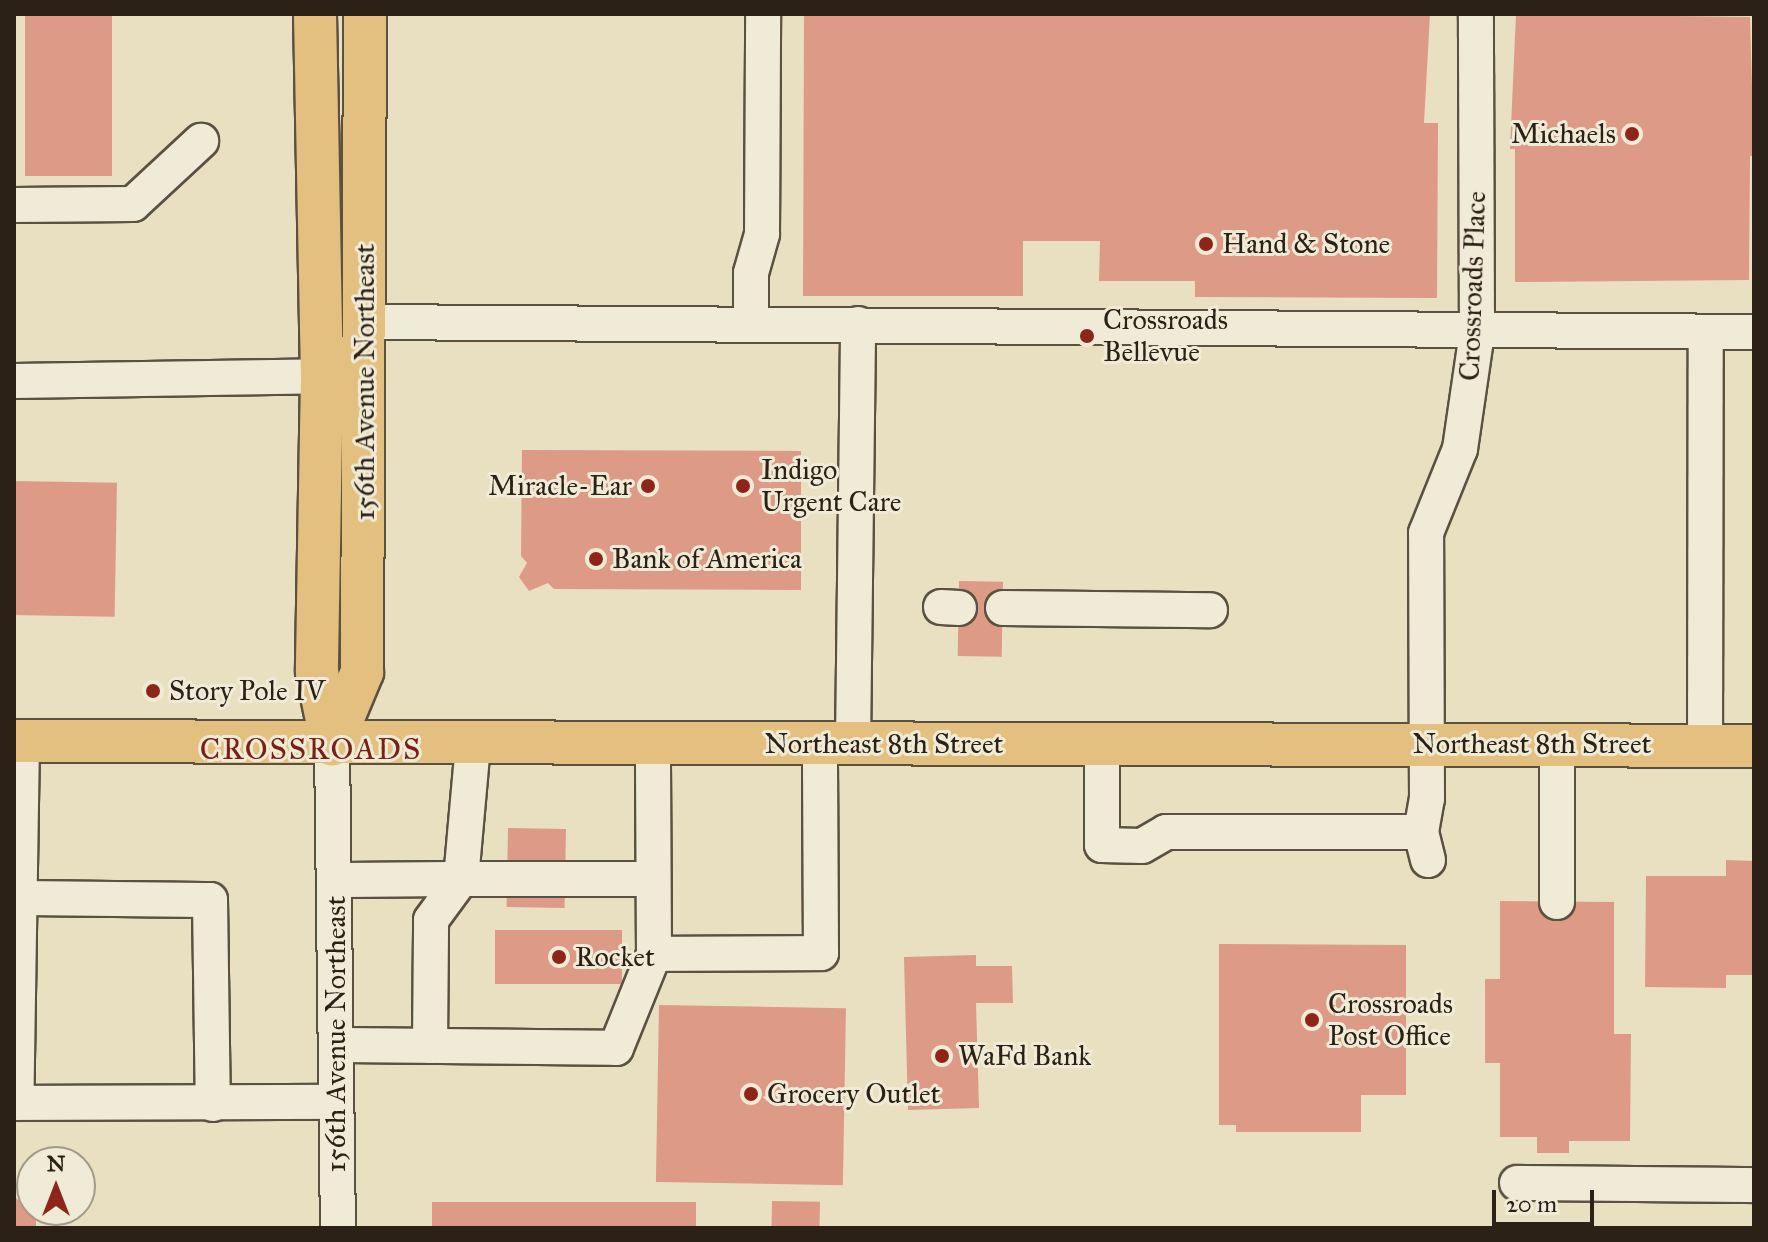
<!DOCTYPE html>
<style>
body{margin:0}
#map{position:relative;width:1768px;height:1242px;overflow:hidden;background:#e8e0c1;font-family:"IM FELL Great Primer",serif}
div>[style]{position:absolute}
.building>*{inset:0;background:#dc9a87;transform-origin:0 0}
.roads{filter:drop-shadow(2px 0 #5b5141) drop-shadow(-2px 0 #5b5141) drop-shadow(0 2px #5b5141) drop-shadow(0 -2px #5b5141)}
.minor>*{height:34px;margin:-17px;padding:0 17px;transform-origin:17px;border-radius:17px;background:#f0ebd7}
.major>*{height:42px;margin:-21px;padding:0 21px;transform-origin:21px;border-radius:21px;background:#e4c080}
.dots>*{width:22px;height:22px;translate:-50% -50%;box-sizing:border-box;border:4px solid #f0ebd7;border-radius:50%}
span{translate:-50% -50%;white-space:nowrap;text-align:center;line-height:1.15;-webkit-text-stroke:6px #f0ebd7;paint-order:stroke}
.poi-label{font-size:28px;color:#2c2116}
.right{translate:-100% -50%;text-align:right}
.left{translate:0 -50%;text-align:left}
.street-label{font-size:28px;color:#2c2116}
.neighbourhood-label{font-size:30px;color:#7a1f14;letter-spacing:2px}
.frame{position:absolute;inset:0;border:16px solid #2c2116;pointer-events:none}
.north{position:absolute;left:16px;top:1146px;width:80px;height:80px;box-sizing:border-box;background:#f0ebd7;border:2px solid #a29a8a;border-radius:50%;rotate:0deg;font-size:22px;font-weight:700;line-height:32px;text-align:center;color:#2c2116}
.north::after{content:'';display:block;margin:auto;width:28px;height:36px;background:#8f2418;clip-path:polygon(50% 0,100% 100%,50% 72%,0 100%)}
.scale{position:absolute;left:1492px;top:1190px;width:102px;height:36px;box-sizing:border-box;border:4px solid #2c2116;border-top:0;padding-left:10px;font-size:24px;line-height:28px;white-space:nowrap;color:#2c2116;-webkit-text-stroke:6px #f0ebd7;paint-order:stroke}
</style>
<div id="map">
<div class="building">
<div style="left:25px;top:14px;width:87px;height:162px"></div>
<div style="clip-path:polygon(804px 14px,1430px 14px,1424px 123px,1438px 123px,1437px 298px,1195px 297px,1195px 281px,1099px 281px,1100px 241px,1023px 241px,1023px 296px,803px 296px)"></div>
<div style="clip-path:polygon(1516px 14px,1750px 17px,1754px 156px,1750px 156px,1749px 280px,1515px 282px,1515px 149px,1510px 149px)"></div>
<div style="clip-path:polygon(522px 450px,801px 451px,801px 590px,554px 589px,548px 583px,529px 591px,519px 577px,527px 563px,521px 556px)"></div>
<div style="left:14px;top:481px;width:103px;height:134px;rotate:1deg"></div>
<div style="left:959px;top:581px;width:44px;height:75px;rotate:1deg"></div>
<div style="left:508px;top:828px;width:58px;height:79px;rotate:1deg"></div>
<div style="clip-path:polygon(1726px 860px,1754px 861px,1754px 975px,1726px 975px,1726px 988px,1645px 987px,1646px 876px,1726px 876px)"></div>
<div style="clip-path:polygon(1500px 901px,1614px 902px,1614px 1034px,1631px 1034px,1630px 1141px,1569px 1141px,1569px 1153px,1537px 1153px,1537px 1137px,1500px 1137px,1500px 1063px,1485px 1063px,1485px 979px,1500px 979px)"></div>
<div style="left:495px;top:930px;width:127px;height:54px"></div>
<div style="clip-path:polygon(1219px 944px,1406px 945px,1406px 1095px,1361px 1095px,1361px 1132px,1236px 1132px,1236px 1125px,1219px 1125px)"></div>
<div style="clip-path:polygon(976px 955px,976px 966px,1012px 966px,1013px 1003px,976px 1003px,979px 1108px,908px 1110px,904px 957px)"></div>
<div style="left:659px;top:1005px;width:187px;height:177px;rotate:1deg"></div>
<div style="clip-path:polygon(14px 1196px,36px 1217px,36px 1228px,14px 1228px)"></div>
<div style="left:772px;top:1201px;width:48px;height:27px;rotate:1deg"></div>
<div style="left:432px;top:1202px;width:264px;height:26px"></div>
</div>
<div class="roads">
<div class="minor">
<div style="left:14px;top:205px;width:119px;rotate:-0.5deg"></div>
<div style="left:133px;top:204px;width:93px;rotate:-42.8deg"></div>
<div style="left:751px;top:321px;width:48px;rotate:-90deg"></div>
<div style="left:751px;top:273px;width:41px;rotate:-74.2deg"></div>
<div style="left:762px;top:234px;width:220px;rotate:-89.7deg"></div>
<div style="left:367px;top:322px;width:1387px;rotate:0.41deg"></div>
<div style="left:14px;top:381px;width:308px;rotate:-0.9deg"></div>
<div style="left:941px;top:607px;width:18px;rotate:3deg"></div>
<div style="left:1003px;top:608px;width:207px;rotate:0.6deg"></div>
<div style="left:22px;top:741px;width:362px;rotate:90.9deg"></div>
<div style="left:16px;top:1103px;width:320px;rotate:-0.2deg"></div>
<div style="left:332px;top:744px;width:484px;rotate:89.3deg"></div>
<div style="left:853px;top:744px;width:420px;rotate:-89.3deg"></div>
<div style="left:1102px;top:744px;width:101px;rotate:90deg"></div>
<div style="left:1102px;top:845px;width:40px;rotate:1.4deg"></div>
<div style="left:1142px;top:846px;width:28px;rotate:-30deg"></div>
<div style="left:1166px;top:832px;width:255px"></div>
<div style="left:1705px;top:746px;width:414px;rotate:-89.9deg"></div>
<div style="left:1428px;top:860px;width:29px;rotate:-104deg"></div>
<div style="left:1421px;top:832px;width:34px;rotate:-80deg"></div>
<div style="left:1427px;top:799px;width:266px;rotate:-90.2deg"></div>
<div style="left:1426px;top:533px;width:91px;rotate:-68deg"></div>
<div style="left:1460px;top:449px;width:118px;rotate:-81.7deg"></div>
<div style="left:1477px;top:332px;width:318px;rotate:-90.2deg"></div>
<div style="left:335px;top:880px;width:126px;rotate:-0.5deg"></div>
<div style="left:461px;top:879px;width:136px;rotate:-84.9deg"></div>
<div style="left:19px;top:898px;width:191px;rotate:0.6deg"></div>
<div style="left:210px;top:900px;width:204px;rotate:89.2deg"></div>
<div style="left:1557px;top:902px;width:158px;rotate:-90deg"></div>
<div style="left:654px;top:954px;width:167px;rotate:-0.3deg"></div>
<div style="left:821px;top:953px;width:209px;rotate:-90.3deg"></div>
<div style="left:337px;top:1045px;width:279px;rotate:0.6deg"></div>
<div style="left:616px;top:1048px;width:101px;rotate:-68deg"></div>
<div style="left:654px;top:954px;width:210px;rotate:-90.3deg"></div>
<div style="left:430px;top:1046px;width:126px;rotate:-89.5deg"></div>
<div style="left:431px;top:920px;width:51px;rotate:-53.8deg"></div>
<div style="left:461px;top:879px;width:192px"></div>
<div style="left:1517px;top:1183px;width:237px;rotate:0.5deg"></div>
</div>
<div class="major">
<div style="left:315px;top:14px;width:362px;rotate:88.9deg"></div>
<div style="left:322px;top:376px;width:296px;rotate:91deg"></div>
<div style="left:317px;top:672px;width:74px;rotate:78.2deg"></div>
<div style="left:14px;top:741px;width:1740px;rotate:0.16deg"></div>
<div style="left:332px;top:744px;width:78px;rotate:-67.4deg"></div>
<div style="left:362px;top:672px;width:658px;rotate:-89.74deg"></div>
</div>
</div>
<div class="dots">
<div style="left:1632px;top:134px;background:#8f2418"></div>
<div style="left:1206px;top:244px;background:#8f2418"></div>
<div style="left:1087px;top:336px;background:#8f2418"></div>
<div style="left:648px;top:486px;background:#8f2418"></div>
<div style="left:743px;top:486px;background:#8f2418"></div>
<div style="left:596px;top:559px;background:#8f2418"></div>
<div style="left:153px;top:691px;background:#8f2418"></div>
<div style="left:559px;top:957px;background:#8f2418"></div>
<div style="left:1312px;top:1020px;background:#8f2418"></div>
<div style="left:942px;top:1056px;background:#8f2418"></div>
<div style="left:751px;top:1094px;background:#8f2418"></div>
</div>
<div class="poi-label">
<span class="right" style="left:1616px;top:134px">Michaels</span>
<span class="left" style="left:1222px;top:244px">Hand &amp; Stone</span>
<span class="left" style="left:1103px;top:336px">Crossroads<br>Bellevue</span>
<span class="left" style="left:761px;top:486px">Indigo<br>Urgent Care</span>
<span class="right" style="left:632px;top:486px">Miracle-Ear</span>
<span class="left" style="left:612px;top:559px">Bank of America</span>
<span class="left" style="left:169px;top:691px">Story Pole IV</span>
<span class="left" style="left:575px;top:957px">Rocket</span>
<span class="left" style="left:1328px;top:1020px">Crossroads<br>Post Office</span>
<span class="left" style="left:958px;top:1056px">WaFd Bank</span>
<span class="left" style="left:767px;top:1094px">Grocery Outlet</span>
</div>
<div class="street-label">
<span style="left:1473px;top:286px;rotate:-88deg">Crossroads Place</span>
<span style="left:365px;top:382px;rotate:-90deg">156th Avenue Northeast</span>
<span style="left:884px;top:744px">Northeast 8th Street</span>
<span style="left:1532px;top:744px">Northeast 8th Street</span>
<span style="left:336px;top:1034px;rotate:-90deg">156th Avenue Northeast</span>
</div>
<div class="neighbourhood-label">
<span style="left:311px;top:749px">CROSSROADS</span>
</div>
<div class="frame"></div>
<div class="north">N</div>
<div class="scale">20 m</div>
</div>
